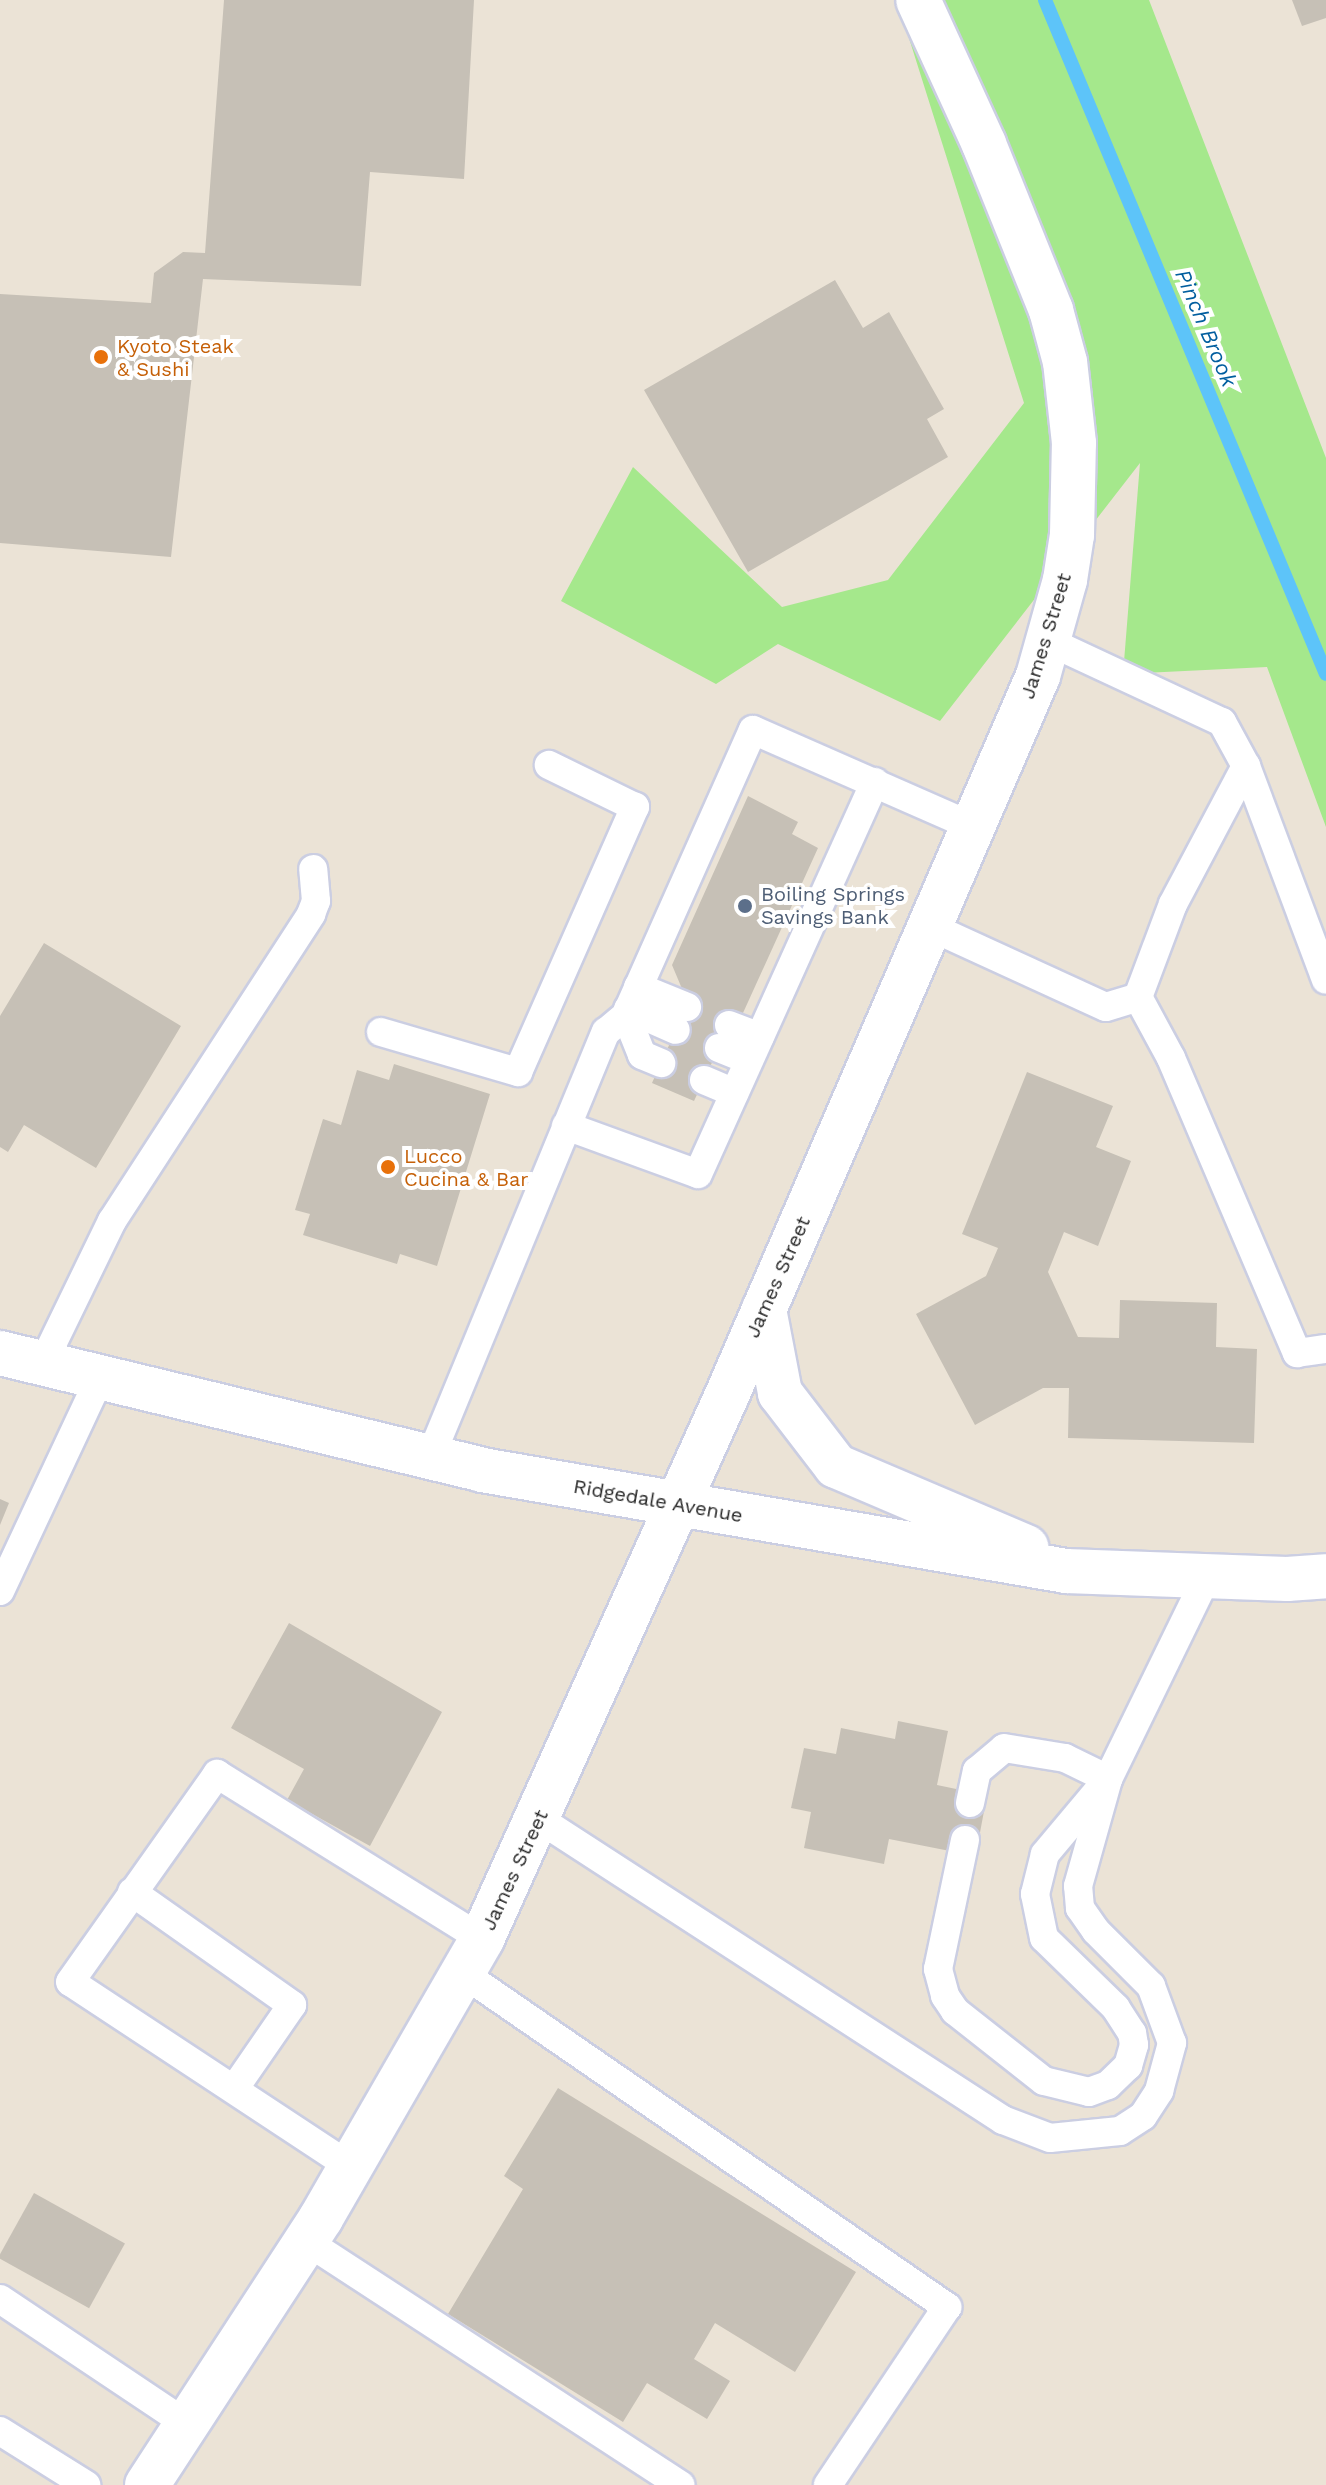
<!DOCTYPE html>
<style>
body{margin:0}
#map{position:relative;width:1326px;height:2485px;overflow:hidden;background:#ebe3d6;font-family:"Work Sans",sans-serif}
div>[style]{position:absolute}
.green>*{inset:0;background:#a5e88c}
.stream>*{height:14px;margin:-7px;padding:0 7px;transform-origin:7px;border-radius:7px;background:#5dc4f9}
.building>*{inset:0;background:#c6c0b6;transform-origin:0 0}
.roads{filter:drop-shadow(2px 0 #cbcee2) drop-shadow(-2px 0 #cbcee2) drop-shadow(0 2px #cbcee2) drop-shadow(0 -2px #cbcee2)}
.lane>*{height:28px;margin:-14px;padding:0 14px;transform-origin:14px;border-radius:14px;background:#fff}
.secondary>*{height:44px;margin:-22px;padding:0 22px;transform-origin:22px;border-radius:22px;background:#fff}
.dots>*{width:22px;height:22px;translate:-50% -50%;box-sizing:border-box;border:4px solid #fff;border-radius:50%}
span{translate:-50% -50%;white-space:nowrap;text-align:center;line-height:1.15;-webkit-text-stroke:8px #fff;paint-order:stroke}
.food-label{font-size:20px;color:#c56008}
.left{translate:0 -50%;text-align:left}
.street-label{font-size:20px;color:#262626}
.service-label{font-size:20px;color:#4e5e75}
.water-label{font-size:22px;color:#015e9f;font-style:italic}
</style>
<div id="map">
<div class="green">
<div style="clip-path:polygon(897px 0,1149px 0,1326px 458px,1326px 827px,1267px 667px,1123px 674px,1140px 463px,940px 721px,778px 644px,716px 684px,561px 601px,633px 467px,782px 607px,888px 580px,1024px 403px)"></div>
</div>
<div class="stream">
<div style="left:1045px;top:0;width:730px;rotate:67.37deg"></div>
</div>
<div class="building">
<div style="clip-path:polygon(224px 0,474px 0,464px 179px,370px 172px,361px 286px,203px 279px,171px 557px,0 543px,0 294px,151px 303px,154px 273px,183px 252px,205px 253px)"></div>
<div style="clip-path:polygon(1292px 0,1326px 0,1326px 18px,1302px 26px)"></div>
<div style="clip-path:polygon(835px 280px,863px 328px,889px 312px,944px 409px,927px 419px,948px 457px,748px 572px,644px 390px)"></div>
<div style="clip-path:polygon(748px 796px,798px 822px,792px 834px,818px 848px,738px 1024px,731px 1022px,694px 1101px,652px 1083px,688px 1003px,672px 965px)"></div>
<div style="clip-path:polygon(44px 943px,181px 1026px,96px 1168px,24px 1125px,8px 1152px,0 1147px,0 1016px)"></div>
<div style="clip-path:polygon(394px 1064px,490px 1094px,437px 1266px,400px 1254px,397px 1264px,303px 1235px,310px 1214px,295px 1210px,323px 1119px,341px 1125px,357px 1070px,389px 1080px)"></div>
<div style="clip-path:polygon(1027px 1072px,1113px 1106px,1096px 1147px,1131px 1161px,1098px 1246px,1064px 1232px,1048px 1272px,1078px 1337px,1119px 1338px,1120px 1300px,1217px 1303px,1216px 1347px,1257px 1349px,1254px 1443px,1068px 1438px,1069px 1388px,1043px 1388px,975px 1425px,916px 1314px,986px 1276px,998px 1248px,962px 1234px)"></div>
<div style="clip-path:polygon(0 1499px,9px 1503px,0 1525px)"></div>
<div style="clip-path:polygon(289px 1623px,442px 1712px,370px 1846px,287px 1800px,304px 1769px,231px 1728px)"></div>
<div style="clip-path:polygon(898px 1721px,948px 1731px,937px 1785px,961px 1790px,958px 1801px,985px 1806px,978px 1843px,955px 1852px,889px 1839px,884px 1864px,804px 1848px,811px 1812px,791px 1808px,804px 1748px,836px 1754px,841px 1728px,895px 1739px)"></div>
<div style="clip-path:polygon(558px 2088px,856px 2272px,795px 2372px,715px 2323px,694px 2359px,730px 2381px,707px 2419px,647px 2383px,623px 2422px,448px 2314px,523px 2189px,504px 2176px)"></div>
<div style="left:34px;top:2193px;width:104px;height:74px;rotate:29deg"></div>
</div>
<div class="roads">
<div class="lane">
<div style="left:1048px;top:641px;width:192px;rotate:25deg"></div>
<div style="left:1222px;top:722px;width:50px;rotate:61.4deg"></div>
<div style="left:1246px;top:766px;width:228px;rotate:69.5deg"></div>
<div style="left:931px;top:927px;width:192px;rotate:24.6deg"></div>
<div style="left:1106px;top:1007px;width:34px;rotate:-17deg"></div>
<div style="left:1138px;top:997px;width:99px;rotate:-69.4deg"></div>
<div style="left:1173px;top:904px;width:156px;rotate:-62.1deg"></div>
<div style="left:638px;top:987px;width:53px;rotate:22.2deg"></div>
<div style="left:1138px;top:997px;width:69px;rotate:61.6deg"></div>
<div style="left:1171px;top:1058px;width:321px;rotate:66.9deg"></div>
<div style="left:1297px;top:1353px;width:29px;rotate:-8deg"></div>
<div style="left:628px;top:1009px;width:52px;rotate:23.6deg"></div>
<div style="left:626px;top:1015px;width:43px;rotate:68.2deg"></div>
<div style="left:642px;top:1055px;width:21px;rotate:23deg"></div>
<div style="left:729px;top:1025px;width:33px;rotate:21deg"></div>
<div style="left:381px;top:1032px;width:143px;rotate:16.3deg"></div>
<div style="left:518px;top:1072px;width:290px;rotate:-66.2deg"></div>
<div style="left:635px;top:807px;width:96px;rotate:-154deg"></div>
<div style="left:719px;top:1048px;width:32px;rotate:22deg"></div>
<div style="left:704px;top:1080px;width:33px;rotate:23deg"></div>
<div style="left:566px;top:1126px;width:140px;rotate:20deg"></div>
<div style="left:698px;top:1174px;width:430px;rotate:-65.7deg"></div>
<div style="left:42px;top:1365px;width:160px;rotate:-64.1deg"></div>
<div style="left:112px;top:1221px;width:366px;rotate:-57deg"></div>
<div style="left:311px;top:914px;width:14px;rotate:-69deg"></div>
<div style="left:316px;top:901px;width:32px;rotate:-95deg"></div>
<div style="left:430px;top:1458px;width:461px;rotate:-67.6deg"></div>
<div style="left:606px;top:1032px;width:26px;rotate:-40deg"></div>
<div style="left:626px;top:1015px;width:312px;rotate:-66deg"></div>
<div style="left:753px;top:730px;width:241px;rotate:23.7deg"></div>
<div style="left:0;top:1591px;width:233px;rotate:-64.9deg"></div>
<div style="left:970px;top:1803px;width:33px;rotate:-78deg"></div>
<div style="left:977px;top:1771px;width:35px;rotate:-40deg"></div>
<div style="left:1004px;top:1748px;width:62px;rotate:9.3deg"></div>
<div style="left:1065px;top:1758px;width:48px;rotate:26deg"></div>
<div style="left:539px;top:1819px;width:553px;rotate:32.97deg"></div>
<div style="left:1003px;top:2120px;width:50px;rotate:21deg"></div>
<div style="left:1050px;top:2138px;width:70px;rotate:-5.7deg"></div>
<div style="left:1120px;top:2131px;width:27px;rotate:-33deg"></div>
<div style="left:1143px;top:2116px;width:30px;rotate:-57deg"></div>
<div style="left:1159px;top:2091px;width:50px;rotate:-74.8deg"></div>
<div style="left:1172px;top:2043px;width:61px;rotate:-110.2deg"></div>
<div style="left:1151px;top:1986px;width:78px;rotate:-135deg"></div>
<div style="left:1096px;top:1931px;width:28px;rotate:-125deg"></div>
<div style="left:1080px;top:1908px;width:22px;rotate:-95deg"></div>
<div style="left:1078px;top:1886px;width:111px;rotate:-74.3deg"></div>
<div style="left:1108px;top:1779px;width:224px;rotate:-64deg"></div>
<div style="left:965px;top:1840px;width:132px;rotate:101.8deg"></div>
<div style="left:938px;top:1969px;width:28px;rotate:75deg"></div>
<div style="left:945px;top:1996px;width:18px;rotate:56deg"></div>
<div style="left:955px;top:2011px;width:113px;rotate:38.2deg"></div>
<div style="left:1044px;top:2081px;width:46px;rotate:13.7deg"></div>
<div style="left:1089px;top:2092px;width:20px;rotate:-20deg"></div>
<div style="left:1108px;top:2085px;width:28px;rotate:-44deg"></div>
<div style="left:1128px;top:2066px;width:22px;rotate:-74deg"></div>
<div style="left:1134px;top:2045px;width:12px;rotate:-99deg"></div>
<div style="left:1132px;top:2033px;width:30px;rotate:-123deg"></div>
<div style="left:1116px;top:2008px;width:100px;rotate:-135.8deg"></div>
<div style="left:1044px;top:1938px;width:45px;rotate:-101.6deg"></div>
<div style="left:1035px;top:1894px;width:41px;rotate:-76deg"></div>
<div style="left:1045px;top:1854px;width:90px;rotate:-50deg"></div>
<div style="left:132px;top:1892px;width:196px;rotate:35.2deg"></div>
<div style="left:292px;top:2005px;width:102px;rotate:124.6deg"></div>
<div style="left:464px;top:1974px;width:587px;rotate:34.58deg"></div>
<div style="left:947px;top:2307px;width:214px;rotate:123.8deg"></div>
<div style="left:351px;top:2167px;width:336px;rotate:-146.6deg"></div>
<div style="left:70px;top:1982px;width:255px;rotate:-54.7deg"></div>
<div style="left:217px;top:1774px;width:312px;rotate:31.9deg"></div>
<div style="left:306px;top:2241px;width:447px;rotate:33.1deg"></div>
<div style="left:0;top:2299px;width:225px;rotate:33.8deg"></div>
<div style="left:0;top:2431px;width:102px;rotate:32.1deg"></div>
</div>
<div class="secondary">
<div style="left:764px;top:1309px;width:86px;rotate:79.2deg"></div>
<div style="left:780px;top:1393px;width:92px;rotate:52.5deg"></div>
<div style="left:836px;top:1466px;width:207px;rotate:23.1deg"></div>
<div style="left:0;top:1353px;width:496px;rotate:13.6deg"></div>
<div style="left:482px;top:1470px;width:593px;rotate:9.81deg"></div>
<div style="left:1066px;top:1571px;width:221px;rotate:2.1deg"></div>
<div style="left:1287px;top:1579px;width:39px;rotate:-4deg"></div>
<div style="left:147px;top:2485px;width:319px;rotate:-56.9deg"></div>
<div style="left:321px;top:2218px;width:322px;rotate:-60deg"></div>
<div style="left:482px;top:1939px;width:599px;rotate:-65.75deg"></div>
<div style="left:728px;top:1393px;width:781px;rotate:-66.62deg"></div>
<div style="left:1038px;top:676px;width:100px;rotate:-74.3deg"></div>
<div style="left:1065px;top:580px;width:46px;rotate:-81.2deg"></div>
<div style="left:1072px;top:535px;width:92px;rotate:-88.8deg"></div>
<div style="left:1074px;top:443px;width:81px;rotate:-96.3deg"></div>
<div style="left:1065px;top:362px;width:54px;rotate:-105.1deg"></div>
<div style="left:1051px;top:310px;width:179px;rotate:-112deg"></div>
<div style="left:984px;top:144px;width:158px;rotate:-114.6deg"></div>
</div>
</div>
<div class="dots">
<div style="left:101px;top:357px;background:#e8710a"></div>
<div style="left:745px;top:906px;background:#5c6f8a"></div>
<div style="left:388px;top:1167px;background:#e8710a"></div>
</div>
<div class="food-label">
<span class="left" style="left:117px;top:358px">Kyoto Steak<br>&amp; Sushi</span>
<span class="left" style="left:404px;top:1168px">Lucco<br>Cucina &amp; Bar</span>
</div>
<div class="street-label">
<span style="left:1046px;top:636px;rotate:-73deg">James Street</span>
<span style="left:778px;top:1277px;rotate:-66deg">James Street</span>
<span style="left:658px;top:1501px;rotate:10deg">Ridgedale Avenue</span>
<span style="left:515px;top:1870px;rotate:-65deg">James Street</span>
</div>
<div class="service-label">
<span class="left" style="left:761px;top:906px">Boiling Springs<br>Savings Bank</span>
</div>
<div class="water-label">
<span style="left:1206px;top:328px;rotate:67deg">Pinch Brook</span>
</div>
</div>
